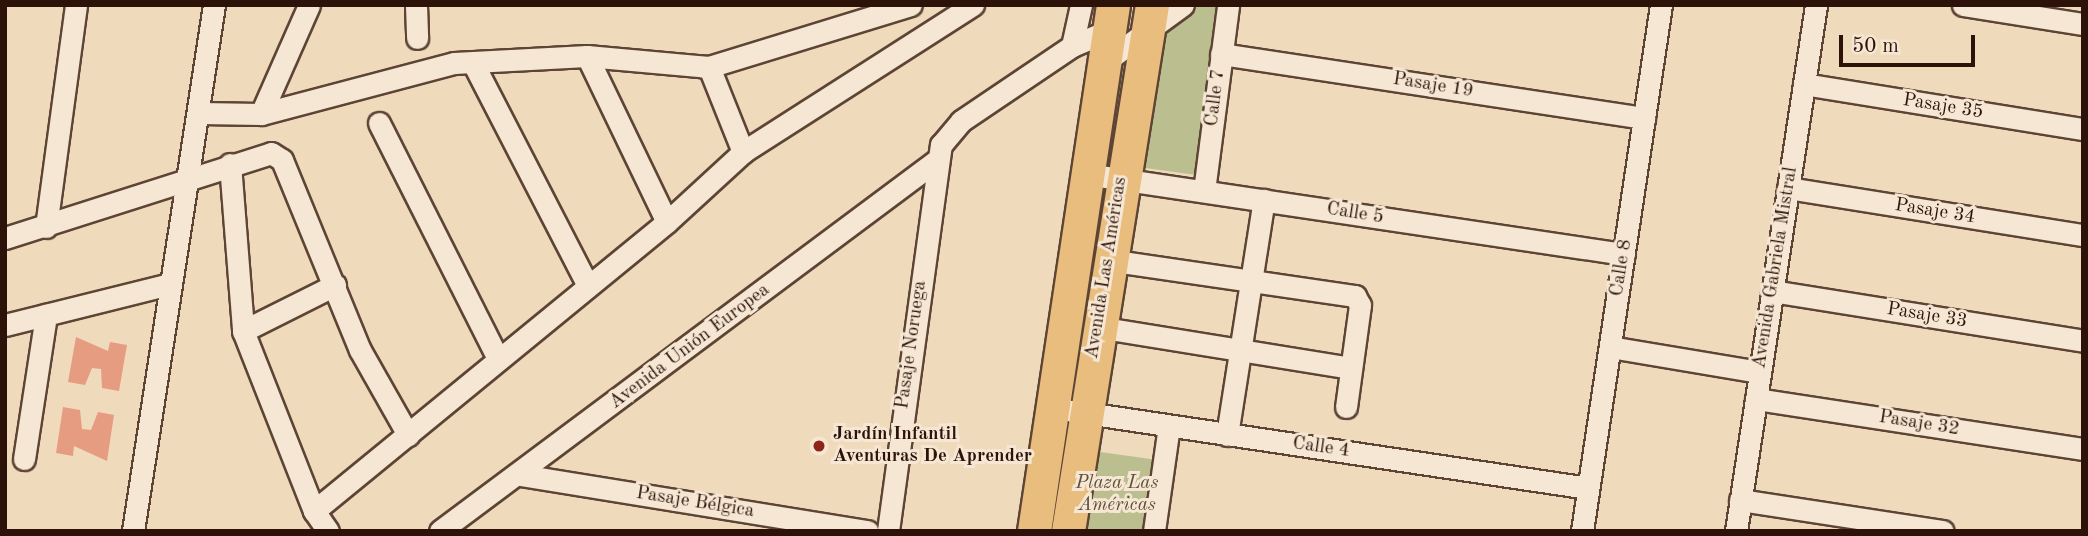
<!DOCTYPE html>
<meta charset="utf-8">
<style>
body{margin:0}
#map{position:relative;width:2088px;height:536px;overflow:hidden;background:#efdabc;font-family:"Old Standard TT",serif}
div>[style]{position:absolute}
.green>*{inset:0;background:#bbbf8f;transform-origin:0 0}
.building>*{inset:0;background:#e69c80}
.roads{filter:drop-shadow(2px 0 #5d4435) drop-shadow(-2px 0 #5d4435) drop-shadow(0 2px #5d4435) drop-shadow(0 -2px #5d4435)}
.street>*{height:21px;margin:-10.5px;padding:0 10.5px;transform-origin:10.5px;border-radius:10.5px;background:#f5e7d3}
.primary>*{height:33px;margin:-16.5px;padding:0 16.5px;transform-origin:16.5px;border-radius:16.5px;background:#e8bd7e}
.dots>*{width:19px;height:19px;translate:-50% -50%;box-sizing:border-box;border:4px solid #f5e7d3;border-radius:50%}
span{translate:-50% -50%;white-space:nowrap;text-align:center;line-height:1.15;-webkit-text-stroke:6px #f5e7d3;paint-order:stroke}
.street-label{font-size:19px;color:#2c1208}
.poi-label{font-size:19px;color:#2c1208;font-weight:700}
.left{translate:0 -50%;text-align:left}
.park-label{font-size:19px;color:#5e4f37;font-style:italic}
.frame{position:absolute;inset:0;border:7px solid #2c1208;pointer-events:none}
.scale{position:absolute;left:1839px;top:35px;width:136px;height:32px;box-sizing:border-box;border:4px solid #2c1208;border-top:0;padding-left:9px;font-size:21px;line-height:24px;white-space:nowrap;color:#2c1208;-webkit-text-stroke:5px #f5e7d3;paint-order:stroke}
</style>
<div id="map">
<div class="green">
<div style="clip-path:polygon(1196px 5px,1221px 5px,1196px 175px,1138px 167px,1157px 36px)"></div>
<div style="left:1093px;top:451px;width:60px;height:81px;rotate:8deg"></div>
</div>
<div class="building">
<div style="clip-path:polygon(76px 337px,108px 351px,110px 342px,127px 345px,119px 391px,102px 388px,101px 369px,92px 368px,85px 385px,68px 382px)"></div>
<div style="clip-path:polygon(63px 407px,80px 410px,82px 429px,91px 430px,98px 412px,114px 415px,107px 461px,74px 446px,73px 456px,56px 453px)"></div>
</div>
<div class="roads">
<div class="street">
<div style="left:416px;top:5px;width:33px;rotate:88deg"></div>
<div style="left:1963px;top:5px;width:121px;rotate:9deg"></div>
<div style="left:1072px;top:46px;width:42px;rotate:-77.6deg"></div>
<div style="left:1221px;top:54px;width:428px;rotate:8.6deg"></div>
<div style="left:587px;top:56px;width:184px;rotate:64.3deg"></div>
<div style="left:473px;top:63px;width:251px;rotate:62.7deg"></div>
<div style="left:1102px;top:64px;width:100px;rotate:-36.1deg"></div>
<div style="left:709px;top:67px;width:92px;rotate:68.2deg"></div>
<div style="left:1804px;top:84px;width:283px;rotate:9.2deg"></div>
<div style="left:200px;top:113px;width:61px;rotate:0.9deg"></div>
<div style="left:261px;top:114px;width:200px;rotate:-14.8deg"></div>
<div style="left:454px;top:63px;width:133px;rotate:-3deg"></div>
<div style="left:587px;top:56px;width:122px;rotate:5.2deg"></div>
<div style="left:709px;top:67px;width:211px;rotate:-17.1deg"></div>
<div style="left:261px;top:114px;width:119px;rotate:-66.2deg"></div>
<div style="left:379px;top:123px;width:262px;rotate:63.2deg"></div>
<div style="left:230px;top:164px;width:168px;rotate:85.5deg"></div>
<div style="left:1086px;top:174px;width:544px;rotate:8.46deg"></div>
<div style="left:1788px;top:188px;width:299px;rotate:9.1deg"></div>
<div style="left:1204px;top:191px;width:188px;rotate:-82.6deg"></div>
<div style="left:46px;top:227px;width:224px;rotate:-82.3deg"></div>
<div style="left:5px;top:238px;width:279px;rotate:-17.7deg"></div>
<div style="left:271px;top:153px;width:13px;rotate:32deg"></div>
<div style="left:282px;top:160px;width:205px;rotate:67.7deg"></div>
<div style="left:360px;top:350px;width:98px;rotate:60.5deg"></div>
<div style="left:1108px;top:260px;width:250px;rotate:8.3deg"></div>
<div style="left:1355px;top:296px;width:10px;rotate:61deg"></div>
<div style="left:1360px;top:305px;width:103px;rotate:97.8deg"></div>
<div style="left:1772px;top:291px;width:315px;rotate:9.1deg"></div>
<div style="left:5px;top:325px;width:170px;rotate:-14deg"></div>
<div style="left:1098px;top:327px;width:256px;rotate:9.2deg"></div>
<div style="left:1610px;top:347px;width:152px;rotate:9.5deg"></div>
<div style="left:1756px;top:399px;width:331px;rotate:8.7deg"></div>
<div style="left:1053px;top:408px;width:541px;rotate:8.5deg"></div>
<div style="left:1227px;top:435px;width:238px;rotate:-81.1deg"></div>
<div style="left:24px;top:459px;width:146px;rotate:-81.3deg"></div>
<div style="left:521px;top:475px;width:351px;rotate:9.2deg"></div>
<div style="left:1740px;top:500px;width:205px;rotate:8.7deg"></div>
<div style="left:314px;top:511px;width:456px;rotate:-39.3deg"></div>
<div style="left:667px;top:222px;width:103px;rotate:-42.6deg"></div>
<div style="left:743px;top:152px;width:273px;rotate:-32.6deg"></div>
<div style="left:133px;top:531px;width:532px;rotate:-81.25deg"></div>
<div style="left:328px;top:531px;width:24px;rotate:-125deg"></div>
<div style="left:314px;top:511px;width:193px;rotate:-111.5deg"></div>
<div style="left:243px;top:331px;width:103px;rotate:-26.6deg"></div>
<div style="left:440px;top:531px;width:620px;rotate:-36.74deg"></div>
<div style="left:888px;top:531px;width:390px;rotate:-82.2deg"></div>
<div style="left:941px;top:145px;width:31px;rotate:-50deg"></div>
<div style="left:961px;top:121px;width:134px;rotate:-34deg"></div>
<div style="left:1072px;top:46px;width:39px;rotate:-23deg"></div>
<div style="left:1154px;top:531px;width:106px;rotate:-81.9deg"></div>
<div style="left:1582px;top:531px;width:532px;rotate:-81.46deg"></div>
<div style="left:1736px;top:531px;width:532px;rotate:-81.35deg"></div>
</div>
<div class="primary">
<div style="left:1034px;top:531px;width:532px;rotate:-81.46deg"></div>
<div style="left:1068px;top:531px;width:533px;rotate:-80.93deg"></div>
</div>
</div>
<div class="dots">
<div style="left:819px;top:446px;background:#8f2418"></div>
</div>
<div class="street-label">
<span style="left:1433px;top:86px;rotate:9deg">Pasaje 19</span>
<span style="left:1216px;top:98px;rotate:-83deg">Calle 7</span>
<span style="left:1943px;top:107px;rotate:9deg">Pasaje 35</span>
<span style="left:1935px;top:212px;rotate:9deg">Pasaje 34</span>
<span style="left:1355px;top:214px;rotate:9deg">Calle 5</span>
<span style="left:1107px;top:268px;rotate:-81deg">Avenida Las Américas</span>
<span style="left:1622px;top:268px;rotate:-81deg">Calle 8</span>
<span style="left:1776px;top:268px;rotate:-81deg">Avenida Gabriela Mistral</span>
<span style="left:1927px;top:316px;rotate:9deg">Pasaje 33</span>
<span style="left:912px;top:345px;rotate:-82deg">Pasaje Noruega</span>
<span style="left:690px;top:347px;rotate:-37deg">Avenida Unión Europea</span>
<span style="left:1919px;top:424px;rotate:9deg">Pasaje 32</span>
<span style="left:1321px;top:448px;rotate:8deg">Calle 4</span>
<span style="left:695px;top:503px;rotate:9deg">Pasaje Bélgica</span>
</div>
<div class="poi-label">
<span class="left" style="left:833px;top:446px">Jardín Infantil<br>Aventuras De Aprender</span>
</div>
<div class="park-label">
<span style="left:1117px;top:495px">Plaza Las<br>Américas</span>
</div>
<div class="frame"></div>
<div class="scale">50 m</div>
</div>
